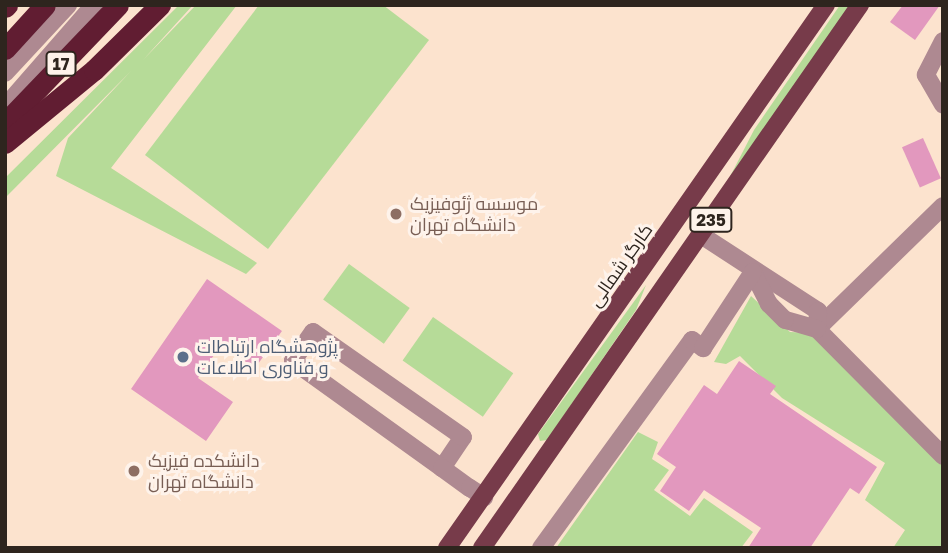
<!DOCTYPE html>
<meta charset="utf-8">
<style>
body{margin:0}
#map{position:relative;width:948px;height:553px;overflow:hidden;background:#fce3ce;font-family:"Golos Text",Cairo,sans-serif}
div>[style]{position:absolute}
.green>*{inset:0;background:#b6db98;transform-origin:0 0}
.building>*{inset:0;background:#e298be;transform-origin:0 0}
.minor>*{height:18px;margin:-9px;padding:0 9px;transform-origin:9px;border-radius:9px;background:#ae8991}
.major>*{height:18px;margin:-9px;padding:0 9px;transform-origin:9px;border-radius:9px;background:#773b4a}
.highway>*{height:21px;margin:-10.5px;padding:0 10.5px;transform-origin:10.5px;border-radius:10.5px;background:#611d32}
.dots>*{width:19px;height:19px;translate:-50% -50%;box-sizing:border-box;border:4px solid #fef3eb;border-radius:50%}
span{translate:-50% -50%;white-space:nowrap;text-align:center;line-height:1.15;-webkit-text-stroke:6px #fef3eb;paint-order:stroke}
.shield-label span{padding:2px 5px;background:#fef3eb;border:2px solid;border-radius:5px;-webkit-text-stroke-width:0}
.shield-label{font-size:16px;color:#2e251e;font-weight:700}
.education-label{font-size:18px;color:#785e54}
.left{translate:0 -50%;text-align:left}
.street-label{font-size:18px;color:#2e251e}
.service-label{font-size:18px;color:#4e5e75}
.frame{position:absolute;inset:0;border:7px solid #2e251e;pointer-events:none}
</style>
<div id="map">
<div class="green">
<div style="clip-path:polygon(179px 5px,193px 5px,143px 60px,196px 5px,237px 5px,111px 168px,257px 263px,246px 274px,56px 176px,68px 138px,131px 71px,5px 198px,5px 178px)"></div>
<div style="clip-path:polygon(259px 5px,383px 5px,429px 40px,268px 249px,145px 155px)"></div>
<div style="clip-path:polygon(840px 5px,854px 5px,721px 194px,754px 130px)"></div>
<div style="left:349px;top:264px;width:75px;height:44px;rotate:36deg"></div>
<div style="clip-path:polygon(646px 285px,636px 310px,547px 440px,540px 441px,538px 434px)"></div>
<div style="clip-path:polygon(751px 296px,790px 332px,814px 333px,943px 466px,943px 548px,893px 548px,905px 530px,865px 500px,885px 463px,782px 398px,740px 356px,726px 364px,714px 362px)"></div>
<div style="left:433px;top:317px;width:98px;height:53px;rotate:35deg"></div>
<div style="clip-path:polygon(638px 432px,658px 442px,652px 459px,669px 470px,654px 490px,690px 516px,704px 498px,753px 532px,741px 548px,556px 548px)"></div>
</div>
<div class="building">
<div style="clip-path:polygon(903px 5px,940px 5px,915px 40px,890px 22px)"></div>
<div style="left:923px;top:138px;width:44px;height:23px;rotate:66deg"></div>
<div style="clip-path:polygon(207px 279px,282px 331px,255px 368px,221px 345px,198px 378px,233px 402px,206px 441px,131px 389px)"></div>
<div style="clip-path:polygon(739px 361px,776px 386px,770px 394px,877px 467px,859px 494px,850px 488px,810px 548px,748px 548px,761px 528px,704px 490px,689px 511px,660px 491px,676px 467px,657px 454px,704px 385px,717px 394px)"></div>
</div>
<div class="minor">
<div style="left:943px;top:41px;width:38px;rotate:117deg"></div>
<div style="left:926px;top:75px;width:34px;rotate:60deg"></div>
<div style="left:5px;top:73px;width:93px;rotate:-47.2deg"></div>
<div style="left:5px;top:107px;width:135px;rotate:-48.9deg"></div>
<div style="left:943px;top:206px;width:176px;rotate:135.7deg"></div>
<div style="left:817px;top:329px;width:179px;rotate:45.2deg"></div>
<div style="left:701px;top:235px;width:140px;rotate:33deg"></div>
<div style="left:818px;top:311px;width:18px;rotate:93deg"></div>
<div style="left:817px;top:329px;width:33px;rotate:-164deg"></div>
<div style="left:785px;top:320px;width:23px;rotate:-135deg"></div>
<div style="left:769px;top:304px;width:36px;rotate:-117deg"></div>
<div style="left:442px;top:468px;width:37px;rotate:-56deg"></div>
<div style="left:463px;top:437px;width:183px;rotate:-145deg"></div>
<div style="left:313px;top:332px;width:35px;rotate:125deg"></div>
<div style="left:293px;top:361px;width:183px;rotate:35.7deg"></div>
<div style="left:442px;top:468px;width:34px;rotate:36deg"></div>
<div style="left:470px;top:488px;width:17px;rotate:33deg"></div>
<div style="left:541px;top:548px;width:257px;rotate:-54deg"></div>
<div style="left:692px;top:340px;width:14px;rotate:36deg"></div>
<div style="left:703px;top:348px;width:91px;rotate:-56.7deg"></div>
</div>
<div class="major">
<div style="left:447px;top:548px;width:662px;rotate:-55.09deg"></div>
<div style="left:482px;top:548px;width:662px;rotate:-55.16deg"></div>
</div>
<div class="highway">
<div style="left:5px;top:7px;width:3px;rotate:-45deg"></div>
<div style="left:5px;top:49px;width:59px;rotate:-47.7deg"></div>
<div style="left:5px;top:123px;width:163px;rotate:-46.2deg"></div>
<div style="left:5px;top:143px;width:115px;rotate:-39.4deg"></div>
<div style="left:94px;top:70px;width:93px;rotate:-44.6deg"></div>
</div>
<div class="dots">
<div style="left:396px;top:214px;background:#8d6e63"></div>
<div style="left:183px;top:357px;background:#5c6f8a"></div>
<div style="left:134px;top:471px;background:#8d6e63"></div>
</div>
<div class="shield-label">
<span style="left:61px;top:64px">17</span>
<span style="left:711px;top:220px">235</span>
</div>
<div class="education-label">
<span class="left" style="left:410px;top:214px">موسسه ژئوفیزیک<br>دانشگاه تهران</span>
<span class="left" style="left:148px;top:471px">دانشکده فیزیک<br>دانشگاه تهران</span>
</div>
<div class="street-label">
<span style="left:620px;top:265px;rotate:-55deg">کارگر شمالی</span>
</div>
<div class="service-label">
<span class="left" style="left:197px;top:357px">پژوهشگاه ارتباطات<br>و فناوری اطلاعات</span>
</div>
<div class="frame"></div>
</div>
